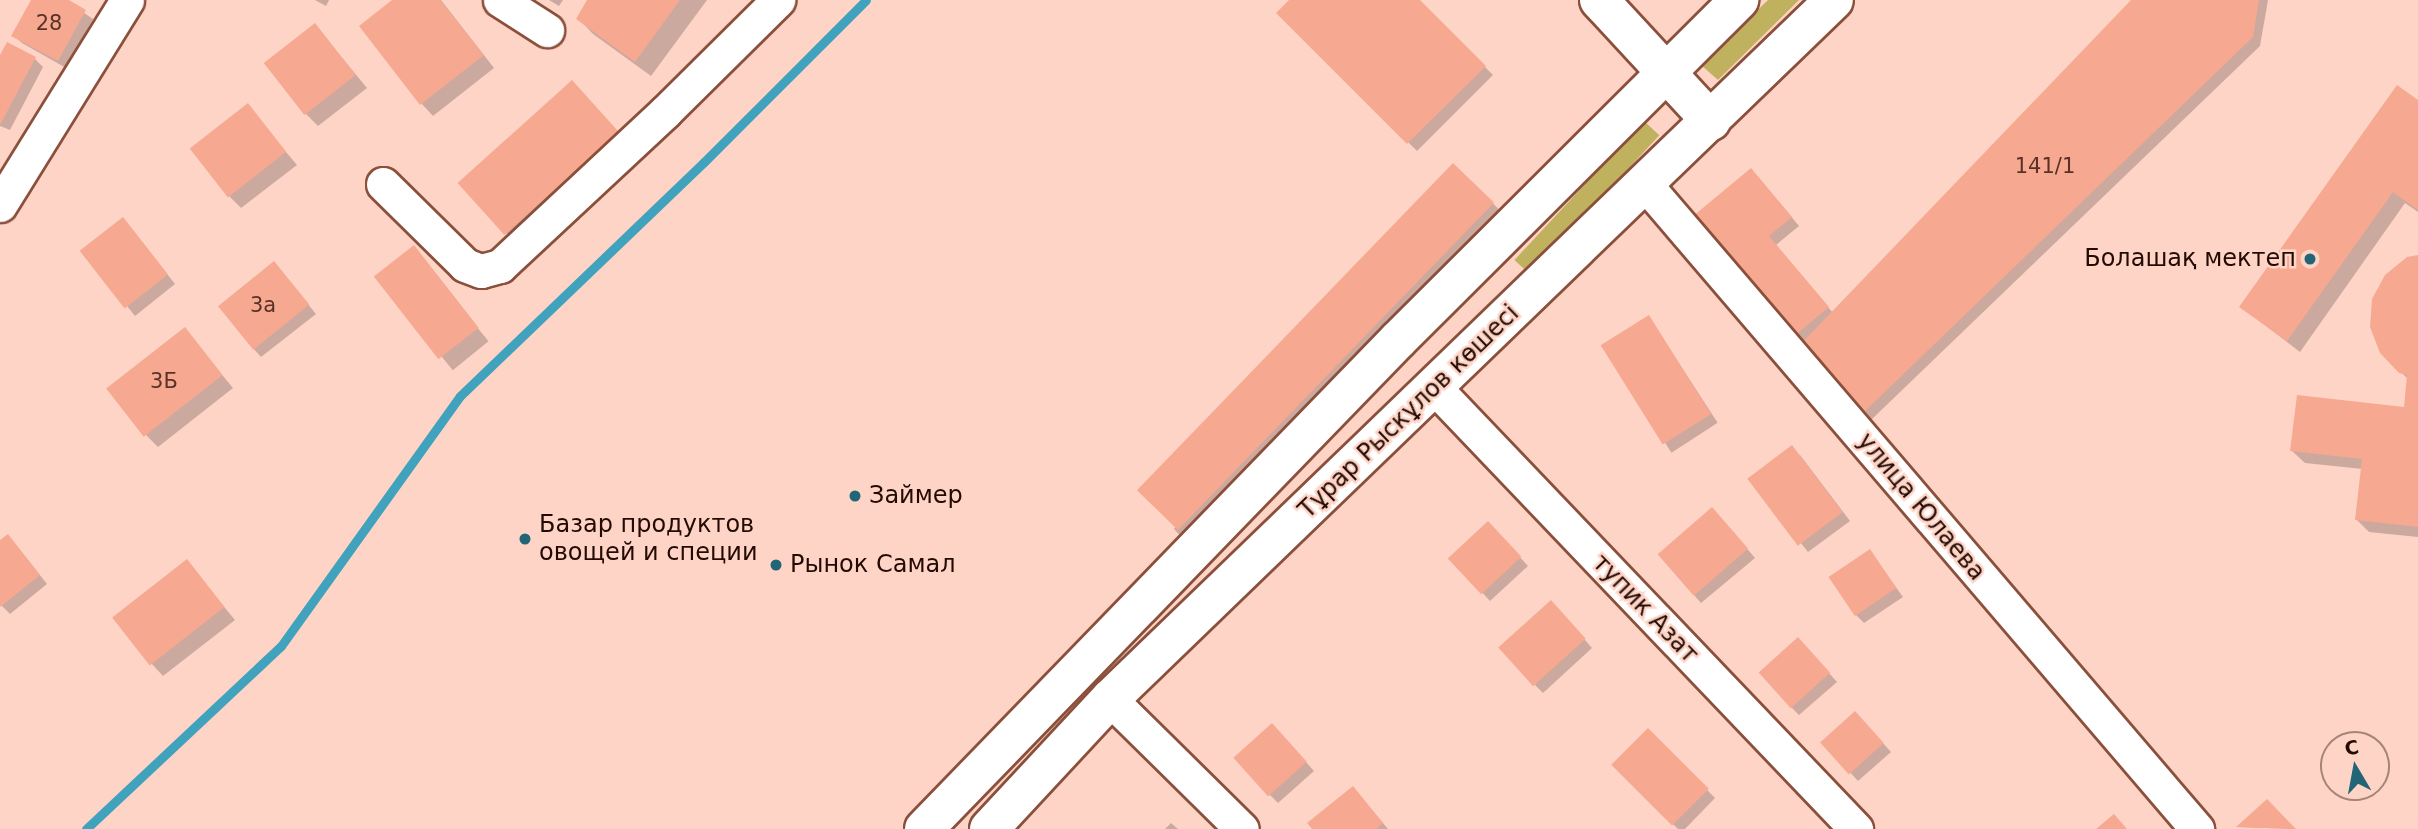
<!DOCTYPE html>
<meta charset="utf-8">
<style>
body{margin:0}
#map{position:relative;width:2418px;height:829px;overflow:hidden;background:#fed4c6;font-family:"DejaVu Sans",sans-serif}
div>[style]{position:absolute}
.green>*{inset:0;background:#c0b15e;transform-origin:0 0}
.shadow>*{inset:0;background:#0003;transform-origin:0 0}
.stream>*{height:9px;margin:-4.5px;padding:0 4.5px;transform-origin:4.5px;border-radius:4.5px;background:#40a2bd}
.building>*{inset:0;background:#f6a990;transform-origin:0 0}
.roads{filter:drop-shadow(2px 0 #8b503c) drop-shadow(-2px 0 #8b503c) drop-shadow(0 2px #8b503c) drop-shadow(0 -2px #8b503c)}
.minor>*{height:33px;margin:-16.5px;padding:0 16.5px;transform-origin:16.5px;border-radius:16.5px;background:#fff}
.tertiary>*{height:38px;margin:-19px;padding:0 19px;transform-origin:19px;border-radius:19px;background:#fff}
.primary>*{height:38px;margin:-19px;padding:0 19px;transform-origin:19px;border-radius:19px;background:#fff}
.dots>*{width:19px;height:19px;translate:-50% -50%;box-sizing:border-box;border:4px solid #fed4c6;border-radius:50%}
span{translate:-50% -50%;white-space:nowrap;text-align:center;line-height:1.15;-webkit-text-stroke:5px #fed4c6;paint-order:stroke}
.number-label{font-size:21px;color:#583227}
.number-label span{-webkit-text-stroke-width:0}
.poi-label{font-size:24px;color:#230b04}
.right{translate:-100% -50%;text-align:right}
.left{translate:0 -50%;text-align:left}
.street-label{font-size:24px;color:#230b04}
.north{position:absolute;left:2320px;top:731px;width:70px;height:70px;box-sizing:border-box;background:#fed4c6;border:2px solid #a68478;border-radius:50%;rotate:350deg;font-size:19px;font-weight:700;line-height:28px;text-align:center;color:#230b04}
.north::after{content:'';display:block;margin:auto;width:24px;height:32px;background:#226577;clip-path:polygon(50% 0,100% 100%,50% 72%,0 100%)}
</style>
<div id="map">
<div class="green">
<div style="clip-path:polygon(1768px 0,1799px 0,1718px 80px,1701px 65px)"></div>
<div style="left:1644px;top:121px;width:21px;height:190px;rotate:43deg"></div>
</div>
<div class="shadow">
<div style="clip-path:polygon(33px 0,65px 0,93px 19px,66px 68px,22px 43px,13px 35px)"></div>
<div style="clip-path:polygon(315px 0,329px 0,326px 6px)"></div>
<div style="clip-path:polygon(395px 0,441px 0,494px 68px,433px 116px,421px 103px)"></div>
<div style="clip-path:polygon(549px 0,563px 0,559px 6px)"></div>
<div style="clip-path:polygon(589px 0,707px 0,651px 76px,593px 34px,578px 18px)"></div>
<div style="clip-path:polygon(1291px 0,1418px 0,1493px 75px,1417px 151px,1278px 13px)"></div>
<div style="clip-path:polygon(2134px 0,2268px 0,2260px 46px,1871px 420px,1799px 348px,1689px 222px,1759px 178px,1799px 226px,1776px 245px,1833px 313px)"></div>
<div style="clip-path:polygon(315px 25px,367px 88px,318px 126px,306px 114px)"></div>
<div style="clip-path:polygon(0 59px,35px 59px,43px 67px,10px 130px,0 126px)"></div>
<div style="clip-path:polygon(584px 95px,630px 145px,518px 246px,461px 184px)"></div>
<div style="clip-path:polygon(2418px 102px,2418px 212px,2405px 203px,2300px 352px,2241px 307px)"></div>
<div style="clip-path:polygon(247px 106px,297px 165px,241px 208px,229px 196px)"></div>
<div style="clip-path:polygon(1453px 165px,1509px 219px,1189px 545px,1174px 529px)"></div>
<div style="clip-path:polygon(131px 228px,175px 284px,135px 316px,83px 251px)"></div>
<div style="left:413px;top:248px;width:120px;height:46px;rotate:51deg"></div>
<div style="clip-path:polygon(2418px 257px,2418px 537px,2369px 532px,2357px 520px,2363px 469px,2305px 463px,2292px 451px,2406px 409px,2409px 380px,2381px 352px)"></div>
<div style="clip-path:polygon(282px 272px,316px 314px,261px 357px,253px 348px)"></div>
<div style="left:1649px;top:317px;width:126px;height:55px;rotate:57deg"></div>
<div style="clip-path:polygon(184px 329px,233px 388px,158px 447px,146px 435px)"></div>
<div style="clip-path:polygon(1800px 455px,1850px 521px,1808px 552px,1750px 479px)"></div>
<div style="clip-path:polygon(1720px 517px,1755px 558px,1701px 603px,1658px 554px)"></div>
<div style="clip-path:polygon(1496px 531px,1528px 566px,1490px 601px,1450px 558px)"></div>
<div style="clip-path:polygon(0 543px,16px 545px,47px 584px,10px 614px,0 604px)"></div>
<div style="clip-path:polygon(1870px 551px,1903px 597px,1864px 623px,1856px 615px)"></div>
<div style="clip-path:polygon(186px 561px,235px 620px,163px 676px,151px 663px)"></div>
<div style="clip-path:polygon(1559px 610px,1592px 648px,1543px 693px,1535px 685px)"></div>
<div style="clip-path:polygon(1806px 647px,1837px 682px,1799px 715px,1791px 707px)"></div>
<div style="clip-path:polygon(1863px 721px,1891px 752px,1858px 781px,1822px 742px)"></div>
<div style="clip-path:polygon(1648px 730px,1715px 798px,1685px 829px,1678px 829px,1613px 765px)"></div>
<div style="clip-path:polygon(1280px 733px,1314px 771px,1278px 803px,1270px 795px)"></div>
<div style="clip-path:polygon(1361px 797px,1388px 829px,1314px 829px)"></div>
<div style="clip-path:polygon(2267px 801px,2294px 829px,2238px 827px)"></div>
<div style="clip-path:polygon(1171px 823px,1178px 829px,1165px 829px)"></div>
</div>
<div class="stream">
<div style="left:86px;top:829px;width:267px;rotate:-43.2deg"></div>
<div style="left:281px;top:646px;width:307px;rotate:-54.4deg"></div>
<div style="left:460px;top:396px;width:338px;rotate:-43.8deg"></div>
<div style="left:704px;top:162px;width:229px;rotate:-45deg"></div>
</div>
<div class="building">
<div style="clip-path:polygon(31px 0,69px 0,86px 10px,58px 61px,11px 36px)"></div>
<div style="clip-path:polygon(392px 0,440px 0,484px 55px,420px 105px,359px 26px)"></div>
<div style="clip-path:polygon(587px 0,680px 0,635px 62px,576px 19px)"></div>
<div style="clip-path:polygon(1289px 0,1420px 0,1486px 66px,1407px 144px,1276px 13px)"></div>
<div style="clip-path:polygon(2131px 0,2259px 0,2253px 37px,1862px 414px,1797px 348px)"></div>
<div style="left:315px;top:23px;width:66px;height:65px;rotate:52deg"></div>
<div style="clip-path:polygon(7px 42px,36px 57px,0 125px,0 55px)"></div>
<div style="left:572px;top:80px;width:70px;height:154px;rotate:48deg"></div>
<div style="clip-path:polygon(2397px 85px,2418px 100px,2418px 210px,2393px 192px,2287px 341px,2239px 307px)"></div>
<div style="left:248px;top:103px;width:62px;height:74px;rotate:52deg"></div>
<div style="left:1453px;top:163px;width:57px;height:455px;rotate:44deg"></div>
<div style="clip-path:polygon(1751px 168px,1792px 217px,1769px 236px,1829px 307px,1787px 342px,1686px 222px)"></div>
<div style="left:123px;top:217px;width:73px;height:55px;rotate:52deg"></div>
<div style="left:414px;top:245px;width:105px;height:51px;rotate:52deg"></div>
<div style="clip-path:polygon(2418px 255px,2418px 527px,2355px 520px,2362px 459px,2290px 451px,2297px 395px,2404px 407px,2407px 375px,2399px 373px,2380px 353px,2370px 327px,2372px 299px,2385px 275px,2407px 257px)"></div>
<div style="left:274px;top:261px;width:56px;height:72px;rotate:51deg"></div>
<div style="left:1649px;top:315px;width:117px;height:57px;rotate:58deg"></div>
<div style="left:185px;top:327px;width:61px;height:100px;rotate:52deg"></div>
<div style="left:1792px;top:445px;width:84px;height:56px;rotate:53deg"></div>
<div style="left:1712px;top:507px;width:55px;height:72px;rotate:49deg"></div>
<div style="left:1488px;top:521px;width:49px;height:55px;rotate:47deg"></div>
<div style="clip-path:polygon(8px 534px,40px 575px,0 607px,0 540px)"></div>
<div style="left:1870px;top:549px;width:47px;height:50px;rotate:56deg"></div>
<div style="left:187px;top:559px;width:61px;height:95px;rotate:52deg"></div>
<div style="left:1551px;top:600px;width:52px;height:71px;rotate:48deg"></div>
<div style="left:1798px;top:637px;width:48px;height:53px;rotate:48deg"></div>
<div style="left:1855px;top:711px;width:43px;height:47px;rotate:48deg"></div>
<div style="left:1272px;top:723px;width:52px;height:52px;rotate:48deg"></div>
<div style="left:1648px;top:728px;width:86px;height:52px;rotate:45deg"></div>
<div style="clip-path:polygon(1353px 786px,1383px 823px,1376px 829px,1312px 829px,1307px 823px)"></div>
<div style="clip-path:polygon(2267px 799px,2296px 829px,2236px 827px)"></div>
<div style="clip-path:polygon(2114px 814px,2127px 829px,2096px 829px)"></div>
</div>
<div class="roads">
<div class="minor">
<div style="left:500px;top:0;width:56px;rotate:32.6deg"></div>
<div style="left:383px;top:184px;width:115px;rotate:44.6deg"></div>
<div style="left:465px;top:265px;width:17px;rotate:21deg"></div>
<div style="left:481px;top:271px;width:20px;rotate:-15deg"></div>
<div style="left:500px;top:266px;width:227px;rotate:-43deg"></div>
<div style="left:666px;top:111px;width:158px;rotate:-44.7deg"></div>
<div style="left:1646px;top:185px;width:848px;rotate:49.45deg"></div>
<div style="left:0;top:205px;width:241px;rotate:-58.2deg"></div>
<div style="left:1435px;top:388px;width:610px;rotate:46.33deg"></div>
<div style="left:1110px;top:699px;width:185px;rotate:44.6deg"></div>
</div>
<div class="tertiary">
<div style="left:1599px;top:0;width:165px;rotate:47.2deg"></div>
</div>
<div class="primary">
<div style="left:924px;top:829px;width:681px;rotate:-45.89deg"></div>
<div style="left:1398px;top:340px;width:482px;rotate:-44.9deg"></div>
<div style="left:989px;top:829px;width:178px;rotate:-47.1deg"></div>
<div style="left:1110px;top:699px;width:1006px;rotate:-43.99deg"></div>
</div>
</div>
<div class="dots">
<div style="left:2310px;top:259px;background:#226577"></div>
<div style="left:855px;top:496px;background:#226577"></div>
<div style="left:525px;top:539px;background:#226577"></div>
<div style="left:776px;top:565px;background:#226577"></div>
</div>
<div class="number-label">
<span style="left:49px;top:23px">28</span>
<span style="left:2045px;top:166px">141/1</span>
<span style="left:263px;top:305px">3а</span>
<span style="left:164px;top:381px">3Б</span>
</div>
<div class="poi-label">
<span class="right" style="left:2296px;top:259px">Болашақ мектеп</span>
<span class="left" style="left:869px;top:496px">Займер</span>
<span class="left" style="left:539px;top:539px">Базар продуктов<br>овощей и специи</span>
<span class="left" style="left:790px;top:565px">Рынок Самал</span>
</div>
<div class="street-label">
<span style="left:1409px;top:412px;rotate:-44deg">Тұрар Рыскұлов көшесі</span>
<span style="left:1921px;top:507px;rotate:50deg">улица Юлаева</span>
<span style="left:1645px;top:609px;rotate:46deg">тупик Азат</span>
</div>
<div class="north">С</div>
</div>
